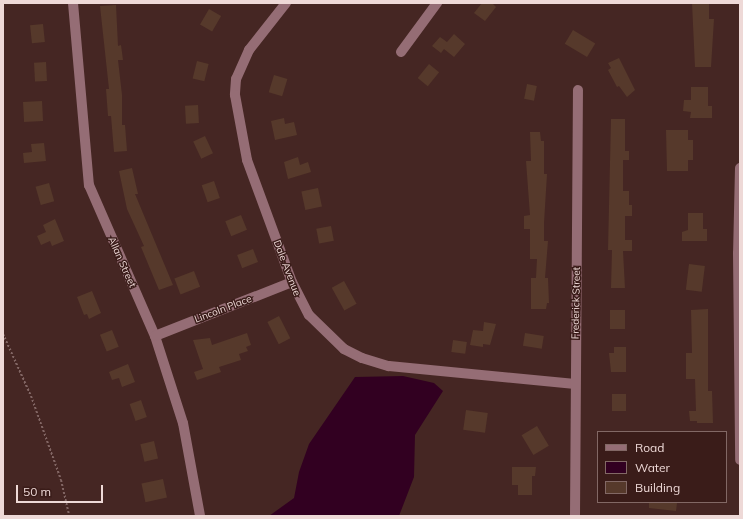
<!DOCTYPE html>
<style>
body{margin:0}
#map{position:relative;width:743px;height:519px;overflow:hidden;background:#452623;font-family:Mulish,sans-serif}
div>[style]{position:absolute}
.water>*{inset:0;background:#320021}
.building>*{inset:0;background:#56392b;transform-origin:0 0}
.path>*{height:2px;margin-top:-1px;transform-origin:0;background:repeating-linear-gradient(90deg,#826664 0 2px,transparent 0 4px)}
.minor>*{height:10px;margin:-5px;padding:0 5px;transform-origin:5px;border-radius:5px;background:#956d75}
span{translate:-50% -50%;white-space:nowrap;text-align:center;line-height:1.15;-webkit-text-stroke:3px #3a1c19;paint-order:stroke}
.street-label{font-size:10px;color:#eed9d7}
.frame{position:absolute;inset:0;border:4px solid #eed9d7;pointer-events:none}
.legend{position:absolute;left:597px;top:431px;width:130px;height:72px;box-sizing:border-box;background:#3a1c19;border:1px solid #826865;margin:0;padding:5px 7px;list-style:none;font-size:12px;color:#eed9d7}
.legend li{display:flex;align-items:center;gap:8px;height:20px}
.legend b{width:20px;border:1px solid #826865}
.scale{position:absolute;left:16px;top:485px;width:87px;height:18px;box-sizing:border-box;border:2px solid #eed9d7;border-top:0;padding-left:5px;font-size:12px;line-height:14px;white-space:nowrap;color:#eed9d7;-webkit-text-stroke:3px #3a1c19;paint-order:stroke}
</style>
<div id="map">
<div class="water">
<div style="clip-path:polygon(403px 376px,434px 383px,443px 391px,415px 435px,414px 477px,399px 516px,269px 516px,294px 498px,299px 472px,309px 444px,355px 377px)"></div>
</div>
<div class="building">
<div style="clip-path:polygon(482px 3px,492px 3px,496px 7px,485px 21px,474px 13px)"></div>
<div style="clip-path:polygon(692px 3px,709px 3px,709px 19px,714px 19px,711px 67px,695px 67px)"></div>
<div style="clip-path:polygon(116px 5px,118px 46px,121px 45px,123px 60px,118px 60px,122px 95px,122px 125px,125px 125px,127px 151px,114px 152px,111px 116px,108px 116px,106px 89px,109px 89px,100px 6px)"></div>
<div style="left:209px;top:9px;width:14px;height:18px;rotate:30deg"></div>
<div style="left:43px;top:24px;width:18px;height:13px;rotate:84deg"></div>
<div style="left:573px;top:30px;width:26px;height:16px;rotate:31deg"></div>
<div style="clip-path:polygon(454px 34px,465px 44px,454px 57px,444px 49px,441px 53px,432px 46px,440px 37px,447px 42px)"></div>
<div style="clip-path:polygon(619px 58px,635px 90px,627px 97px,619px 86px,617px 87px,608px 70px,611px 68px,608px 63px)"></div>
<div style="left:197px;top:61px;width:12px;height:18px;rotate:14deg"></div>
<div style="left:46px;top:62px;width:19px;height:12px;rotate:87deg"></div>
<div style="left:429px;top:64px;width:13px;height:18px;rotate:39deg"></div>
<div style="left:274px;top:75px;width:14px;height:18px;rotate:17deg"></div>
<div style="left:527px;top:84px;width:10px;height:15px;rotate:11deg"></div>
<div style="clip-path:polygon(691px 87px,708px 87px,708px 106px,712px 106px,712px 118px,690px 118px,691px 112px,683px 111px,684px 100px,691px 100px)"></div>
<div style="left:42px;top:101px;width:20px;height:19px;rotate:87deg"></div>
<div style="left:198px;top:105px;width:18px;height:13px;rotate:87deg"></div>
<div style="clip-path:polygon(284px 118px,285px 124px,294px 122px,297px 135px,275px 140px,271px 121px)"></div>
<div style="clip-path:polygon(611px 119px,625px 119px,625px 151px,629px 151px,629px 160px,623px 160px,623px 191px,629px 191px,629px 205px,632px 205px,632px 216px,625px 216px,625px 240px,632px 240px,632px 251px,623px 251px,625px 288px,611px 288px,612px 250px,608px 250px)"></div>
<div style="clip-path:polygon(666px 130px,688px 130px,688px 140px,693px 140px,693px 160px,688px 160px,688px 171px,667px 171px)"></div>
<div style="clip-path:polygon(530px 132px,540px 132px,541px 141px,544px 141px,544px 174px,547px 174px,544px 223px,544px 241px,548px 241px,545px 278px,548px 278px,549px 303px,547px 303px,546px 309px,531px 309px,531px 278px,536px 278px,537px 259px,530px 259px,530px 229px,524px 229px,524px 216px,530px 215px,526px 161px,531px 161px)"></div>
<div style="left:205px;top:136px;width:19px;height:13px;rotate:65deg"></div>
<div style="clip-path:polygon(44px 143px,46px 161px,24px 163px,23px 153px,32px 152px,31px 144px)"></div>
<div style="clip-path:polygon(298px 157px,300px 165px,308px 162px,311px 172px,288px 179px,284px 162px)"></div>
<div style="clip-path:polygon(132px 168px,138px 194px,135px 194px,173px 285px,159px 290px,141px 247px,144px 246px,127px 209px,119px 171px)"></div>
<div style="left:214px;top:181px;width:18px;height:13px;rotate:71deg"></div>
<div style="left:49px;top:183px;width:19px;height:14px;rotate:74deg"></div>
<div style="left:318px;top:188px;width:19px;height:17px;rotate:78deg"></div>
<div style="clip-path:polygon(688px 213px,703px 213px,703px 229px,707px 229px,707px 241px,682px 241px,682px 232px,688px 230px)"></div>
<div style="left:241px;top:215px;width:16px;height:17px;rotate:68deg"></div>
<div style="clip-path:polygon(55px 219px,64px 241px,52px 246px,50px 241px,41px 245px,37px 236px,46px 232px,43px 225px)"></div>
<div style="left:331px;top:226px;width:15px;height:15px;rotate:79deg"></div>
<div style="left:253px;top:249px;width:14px;height:17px;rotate:69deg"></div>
<div style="left:689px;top:264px;width:16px;height:26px;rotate:7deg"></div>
<div style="left:194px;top:271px;width:17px;height:21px;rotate:69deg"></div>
<div style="left:344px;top:281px;width:26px;height:14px;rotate:61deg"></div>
<div style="clip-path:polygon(92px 291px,101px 313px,89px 319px,87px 314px,84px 315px,77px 297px)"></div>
<div style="clip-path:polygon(708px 309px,708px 391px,712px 391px,713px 423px,697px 423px,697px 421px,690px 421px,689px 411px,696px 411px,695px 379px,686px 379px,686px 353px,692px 353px,691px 310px)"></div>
<div style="left:610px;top:310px;width:15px;height:19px"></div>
<div style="left:279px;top:316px;width:25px;height:13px;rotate:63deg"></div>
<div style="clip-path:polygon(484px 322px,496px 324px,490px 345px,483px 344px,483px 347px,470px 345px,473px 330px,483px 331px)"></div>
<div style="left:112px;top:330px;width:18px;height:13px;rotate:68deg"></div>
<div style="clip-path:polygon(247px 333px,251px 345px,246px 347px,248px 351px,239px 354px,241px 360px,219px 367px,221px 372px,197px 380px,194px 372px,203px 369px,193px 340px,210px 338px,212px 345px)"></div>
<div style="left:525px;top:333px;width:19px;height:13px;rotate:9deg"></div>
<div style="left:453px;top:340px;width:14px;height:12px;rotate:8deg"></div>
<div style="clip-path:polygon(614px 347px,626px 347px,626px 372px,611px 372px,609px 353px,614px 353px)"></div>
<div style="clip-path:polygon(128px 364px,135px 382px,122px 387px,119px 378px,112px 380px,109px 372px)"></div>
<div style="left:612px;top:394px;width:14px;height:17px"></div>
<div style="left:141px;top:400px;width:18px;height:12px;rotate:71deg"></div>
<div style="left:466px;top:410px;width:22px;height:20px;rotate:8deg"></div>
<div style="left:537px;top:426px;width:23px;height:18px;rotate:59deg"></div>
<div style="left:154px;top:441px;width:18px;height:14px;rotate:77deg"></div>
<div style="clip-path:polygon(512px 467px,536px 467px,535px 476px,532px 476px,532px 495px,518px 495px,518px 485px,512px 485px)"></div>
<div style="left:163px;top:479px;width:19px;height:22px;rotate:78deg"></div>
<div style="clip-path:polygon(649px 502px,677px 503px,676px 511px,649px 508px)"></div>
</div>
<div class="path">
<div style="left:3px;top:334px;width:68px;rotate:65.7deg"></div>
<div style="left:31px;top:396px;width:89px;rotate:70.3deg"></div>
<div style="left:61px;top:480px;width:37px;rotate:77deg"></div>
</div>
<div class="minor">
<div style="left:73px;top:3px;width:183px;rotate:85deg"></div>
<div style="left:89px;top:185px;width:165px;rotate:66.4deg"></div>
<div style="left:155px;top:336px;width:91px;rotate:72.2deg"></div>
<div style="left:183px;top:423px;width:95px;rotate:79.6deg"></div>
<div style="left:286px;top:3px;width:60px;rotate:128.2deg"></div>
<div style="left:249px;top:50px;width:32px;rotate:114deg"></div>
<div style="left:236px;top:79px;width:16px;rotate:94deg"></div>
<div style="left:235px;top:95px;width:66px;rotate:79.5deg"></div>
<div style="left:247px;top:160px;width:130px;rotate:69.8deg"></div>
<div style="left:292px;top:282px;width:37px;rotate:63deg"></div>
<div style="left:309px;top:315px;width:49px;rotate:44.2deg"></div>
<div style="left:344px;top:349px;width:20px;rotate:27deg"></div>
<div style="left:362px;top:358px;width:28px;rotate:17deg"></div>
<div style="left:389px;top:366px;width:187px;rotate:5.5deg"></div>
<div style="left:401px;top:52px;width:61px;rotate:-53.7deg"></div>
<div style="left:740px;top:168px;width:85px;rotate:91.3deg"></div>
<div style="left:738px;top:253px;width:207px;rotate:89.4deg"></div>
<div style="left:155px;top:336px;width:147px;rotate:-21.5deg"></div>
<div style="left:575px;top:516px;width:426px;rotate:-89.6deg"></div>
</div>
<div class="street-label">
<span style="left:122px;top:262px;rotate:66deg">Allan Street</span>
<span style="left:287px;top:268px;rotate:69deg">Dale Avenue</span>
<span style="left:576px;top:303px;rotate:-89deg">Frederick Street</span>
<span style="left:223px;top:309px;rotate:-21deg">Lincoln Place</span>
</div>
<div class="frame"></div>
<ul class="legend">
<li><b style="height:5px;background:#956d75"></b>Road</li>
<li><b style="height:11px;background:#320021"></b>Water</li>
<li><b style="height:11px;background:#56392b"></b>Building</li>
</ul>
<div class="scale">50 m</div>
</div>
